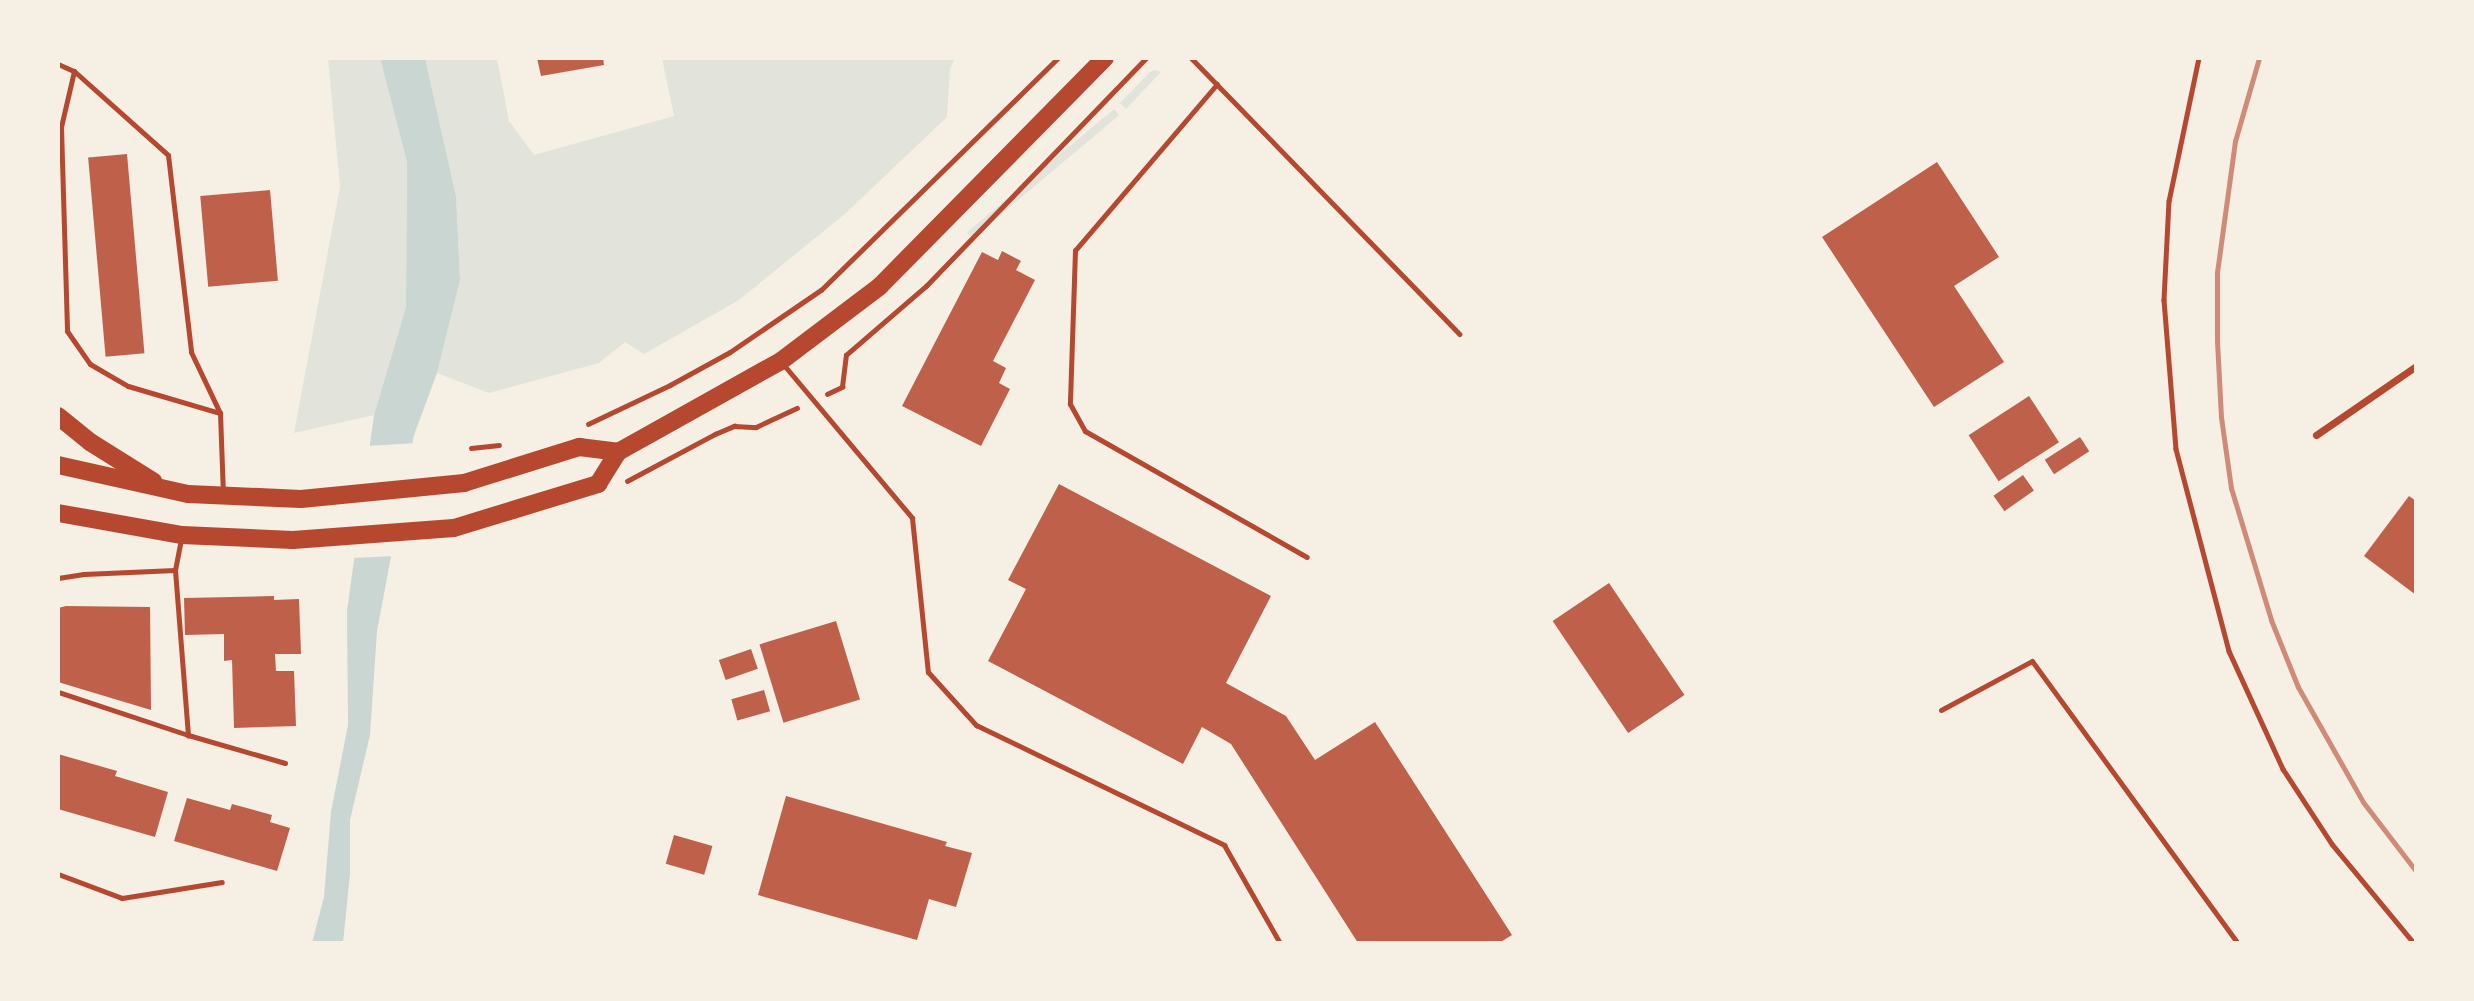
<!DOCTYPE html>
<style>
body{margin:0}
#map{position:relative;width:2474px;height:1001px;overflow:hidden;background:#f6efe4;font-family:"Sofia Sans Condensed",sans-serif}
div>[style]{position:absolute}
.green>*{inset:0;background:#e2e4dc;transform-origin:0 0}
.water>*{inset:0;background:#c9d6d2}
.pier>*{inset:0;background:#f6efe4}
.building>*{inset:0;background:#bf614a;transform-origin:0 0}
.path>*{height:4.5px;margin:-2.25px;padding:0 2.25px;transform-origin:2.25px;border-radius:2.25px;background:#b5482f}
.service>*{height:5px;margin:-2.5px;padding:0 2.5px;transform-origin:2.5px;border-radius:2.5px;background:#b5482f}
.minor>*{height:7px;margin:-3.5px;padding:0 3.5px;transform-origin:3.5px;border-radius:3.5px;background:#b5482f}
.primary>*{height:18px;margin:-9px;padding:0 9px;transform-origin:9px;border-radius:9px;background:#b5482f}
.rail>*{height:5px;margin:-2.5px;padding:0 2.5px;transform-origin:2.5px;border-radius:2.5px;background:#cf8b77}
span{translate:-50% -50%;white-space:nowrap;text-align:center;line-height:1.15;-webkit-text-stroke:6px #f6efe4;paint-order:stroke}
.frame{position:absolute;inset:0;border:60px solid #f6efe4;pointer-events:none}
</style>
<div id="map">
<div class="green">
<div style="clip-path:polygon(328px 58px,380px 58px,407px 162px,406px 307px,374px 415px,294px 433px,340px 187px)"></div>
<div style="clip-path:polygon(425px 58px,497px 58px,509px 121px,534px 155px,674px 116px,662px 58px,955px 58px,950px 69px,947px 117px,846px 213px,739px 300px,644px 354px,625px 342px,599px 363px,489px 393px,437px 373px,460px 279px,456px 196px)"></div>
<div style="clip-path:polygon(1155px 70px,1161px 72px,1126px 109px,1120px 103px,1150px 72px)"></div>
<div style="left:1114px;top:109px;width:8px;height:192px;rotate:50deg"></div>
</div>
<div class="water">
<div style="clip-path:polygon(380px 58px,425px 58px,456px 196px,460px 280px,437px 373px,414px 435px,377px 631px,370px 735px,350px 820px,350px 874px,343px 943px,312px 943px,324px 897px,331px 812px,348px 725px,347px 611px,374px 415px,406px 307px,407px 162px)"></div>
</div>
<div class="pier">
<div style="clip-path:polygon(416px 443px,397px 556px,352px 558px,367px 446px)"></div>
</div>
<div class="building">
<div style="clip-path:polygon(537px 58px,603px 58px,604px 65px,541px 76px)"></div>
<div style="left:127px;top:154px;width:200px;height:39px;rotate:85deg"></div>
<div style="clip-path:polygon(1937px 162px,1999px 257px,1954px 286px,2004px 362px,1934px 407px,1822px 237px)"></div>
<div style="left:270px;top:190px;width:91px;height:70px;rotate:85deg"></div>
<div style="clip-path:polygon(1002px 251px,1021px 261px,1016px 270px,1035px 280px,993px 361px,1006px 368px,999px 383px,1010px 389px,981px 446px,902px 406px,982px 252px,998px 260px)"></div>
<div style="left:2029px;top:396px;width:55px;height:72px;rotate:57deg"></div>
<div style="left:2080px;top:437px;width:17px;height:42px;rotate:57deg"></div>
<div style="left:2023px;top:475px;width:19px;height:36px;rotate:55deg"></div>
<div style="clip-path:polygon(1059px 484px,1271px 596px,1226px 683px,1286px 716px,1315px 760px,1375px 722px,1512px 935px,1499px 943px,1358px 943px,1231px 744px,1202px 727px,1183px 764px,988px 661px,1026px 589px,1008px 580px)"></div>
<div style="clip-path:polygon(2409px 496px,2416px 501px,2416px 595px,2364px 556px)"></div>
<div style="left:1609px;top:583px;width:135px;height:68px;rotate:56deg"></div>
<div style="clip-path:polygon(274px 596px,274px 600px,299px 599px,301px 654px,275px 654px,276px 671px,294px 671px,296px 726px,234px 728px,232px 660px,224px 661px,224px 634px,185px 635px,184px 598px)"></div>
<div style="clip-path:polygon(66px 606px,150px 607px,151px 710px,58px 682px,58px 608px)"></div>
<div style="left:836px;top:621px;width:82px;height:80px;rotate:73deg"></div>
<div style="left:751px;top:649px;width:21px;height:34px;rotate:71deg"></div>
<div style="left:764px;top:690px;width:22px;height:34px;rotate:74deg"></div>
<div style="clip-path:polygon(58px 754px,117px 771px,115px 776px,168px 792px,155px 837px,58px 809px)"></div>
<div style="clip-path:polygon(786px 796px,947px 842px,945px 846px,972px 853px,956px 907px,929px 899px,917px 940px,758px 895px)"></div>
<div style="clip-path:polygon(187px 798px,230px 810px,232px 804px,272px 815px,270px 822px,290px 828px,277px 871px,174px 841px)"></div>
<div style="left:674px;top:835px;width:40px;height:30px;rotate:16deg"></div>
</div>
<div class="path">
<div style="left:2199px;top:58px;width:146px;rotate:101.8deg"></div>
<div style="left:2169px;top:201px;width:99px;rotate:92.9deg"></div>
<div style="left:2164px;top:300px;width:149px;rotate:85.4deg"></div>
<div style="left:2176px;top:449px;width:209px;rotate:75.3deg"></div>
<div style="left:2229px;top:651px;width:130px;rotate:65.4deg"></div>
<div style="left:2283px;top:769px;width:90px;rotate:56.8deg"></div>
<div style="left:2332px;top:844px;width:129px;rotate:50.4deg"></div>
<div style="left:827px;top:394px;width:17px;rotate:-25deg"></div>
<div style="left:842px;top:387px;width:32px;rotate:-83deg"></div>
<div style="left:846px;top:355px;width:106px;rotate:-40.8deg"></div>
<div style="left:926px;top:286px;width:317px;rotate:-46deg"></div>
<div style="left:588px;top:424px;width:91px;rotate:-25.4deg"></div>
<div style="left:670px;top:385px;width:68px;rotate:-28.8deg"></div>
<div style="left:730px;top:352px;width:110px;rotate:-34.3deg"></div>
<div style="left:821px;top:290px;width:332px;rotate:-44.4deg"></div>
<div style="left:471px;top:448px;width:28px;rotate:-6deg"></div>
<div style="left:627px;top:481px;width:100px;rotate:-28.1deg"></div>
<div style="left:715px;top:434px;width:21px;rotate:-23deg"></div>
<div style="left:734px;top:426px;width:22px;rotate:3deg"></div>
<div style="left:756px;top:427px;width:45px;rotate:-24.9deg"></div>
</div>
<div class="service">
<div style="left:1191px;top:58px;width:385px;rotate:45.8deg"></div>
<div style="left:58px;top:64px;width:17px;rotate:24deg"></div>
<div style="left:74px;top:71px;width:126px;rotate:41.8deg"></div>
<div style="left:168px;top:155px;width:198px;rotate:83.3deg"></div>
<div style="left:191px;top:352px;width:68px;rotate:64.6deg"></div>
<div style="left:220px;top:413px;width:80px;rotate:87.9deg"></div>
<div style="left:74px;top:71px;width:57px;rotate:103.1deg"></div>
<div style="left:61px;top:127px;width:204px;rotate:88.3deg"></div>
<div style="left:67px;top:331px;width:40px;rotate:55.1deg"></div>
<div style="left:90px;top:364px;width:44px;rotate:30.1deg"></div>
<div style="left:128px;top:386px;width:96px;rotate:16.4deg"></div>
<div style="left:1217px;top:84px;width:218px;rotate:130.5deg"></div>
<div style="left:1075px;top:250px;width:154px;rotate:91.9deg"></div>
<div style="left:1070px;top:404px;width:31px;rotate:61deg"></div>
<div style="left:1085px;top:431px;width:255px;rotate:29.6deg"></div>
<div style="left:783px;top:364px;width:201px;rotate:50deg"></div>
<div style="left:912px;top:518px;width:155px;rotate:84.1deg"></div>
<div style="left:928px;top:672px;width:72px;rotate:47.8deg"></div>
<div style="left:976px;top:725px;width:276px;rotate:25.8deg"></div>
<div style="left:1224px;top:845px;width:113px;rotate:60.3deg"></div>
<div style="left:175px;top:570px;width:32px;rotate:-79deg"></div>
<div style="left:58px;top:578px;width:26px;rotate:-9deg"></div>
<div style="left:84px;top:574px;width:91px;rotate:-2.5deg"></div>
<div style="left:175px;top:570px;width:166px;rotate:85.5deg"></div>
<div style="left:188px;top:735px;width:137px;rotate:-161.7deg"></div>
<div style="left:1941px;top:710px;width:103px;rotate:-28.3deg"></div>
<div style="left:2032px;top:661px;width:349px;rotate:53.9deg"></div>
<div style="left:188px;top:735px;width:101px;rotate:16.1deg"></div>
<div style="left:58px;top:874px;width:68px;rotate:20.6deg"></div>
<div style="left:122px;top:898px;width:101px;rotate:-9.1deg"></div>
</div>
<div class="minor">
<div style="left:2316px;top:435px;width:121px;rotate:-34.6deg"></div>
</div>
<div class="primary">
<div style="left:58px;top:416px;width:41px;rotate:39.1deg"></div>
<div style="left:90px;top:442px;width:75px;rotate:32deg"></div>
<div style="left:58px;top:465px;width:133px;rotate:12.6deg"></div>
<div style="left:188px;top:494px;width:113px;rotate:2.5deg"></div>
<div style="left:301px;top:499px;width:164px;rotate:-5.6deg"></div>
<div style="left:464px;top:483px;width:121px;rotate:-17.4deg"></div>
<div style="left:579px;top:447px;width:39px;rotate:7deg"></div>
<div style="left:58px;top:513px;width:126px;rotate:10.1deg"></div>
<div style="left:182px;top:535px;width:111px;rotate:2.6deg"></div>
<div style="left:293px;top:540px;width:161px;rotate:-4.3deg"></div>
<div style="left:454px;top:528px;width:151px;rotate:-17deg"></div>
<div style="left:598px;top:484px;width:38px;rotate:-58deg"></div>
<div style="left:618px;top:452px;width:187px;rotate:-29.2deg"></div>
<div style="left:781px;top:361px;width:124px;rotate:-37.1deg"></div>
<div style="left:880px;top:286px;width:320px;rotate:-45.4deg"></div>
</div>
<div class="rail">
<div style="left:2259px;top:58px;width:86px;rotate:106.1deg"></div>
<div style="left:2235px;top:141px;width:133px;rotate:97.8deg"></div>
<div style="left:2217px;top:273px;width:68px;rotate:90deg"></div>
<div style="left:2217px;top:341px;width:76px;rotate:87deg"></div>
<div style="left:2221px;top:417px;width:72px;rotate:82deg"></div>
<div style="left:2231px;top:488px;width:138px;rotate:73.1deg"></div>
<div style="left:2271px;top:620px;width:72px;rotate:68.1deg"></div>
<div style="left:2298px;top:687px;width:132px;rotate:60.5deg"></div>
<div style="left:2363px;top:802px;width:87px;rotate:52.5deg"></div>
</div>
<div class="frame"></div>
</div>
